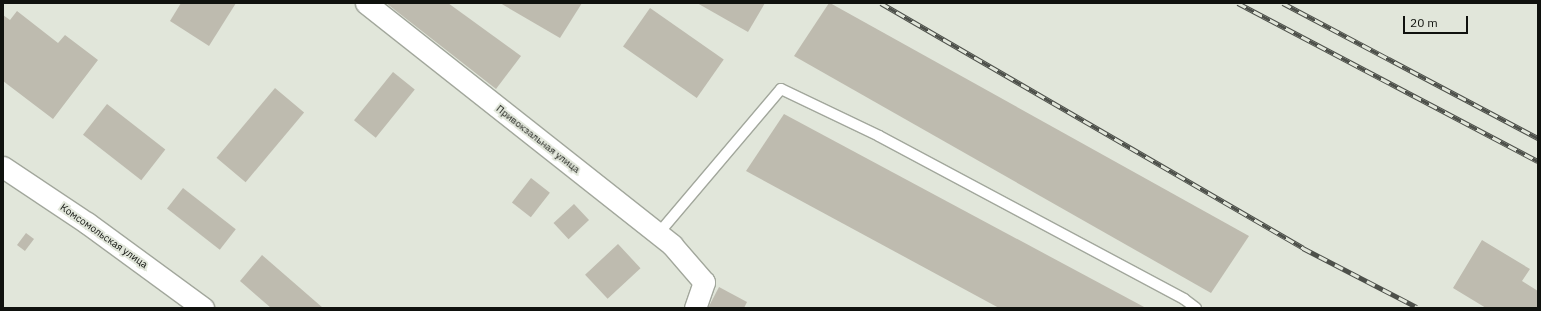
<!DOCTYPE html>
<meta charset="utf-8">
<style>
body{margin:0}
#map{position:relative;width:1541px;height:311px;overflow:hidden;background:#e1e6da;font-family:"IBM Plex Sans",sans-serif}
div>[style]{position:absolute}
.building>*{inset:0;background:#bebbaf;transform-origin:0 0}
.roads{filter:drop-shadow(1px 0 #a2a79c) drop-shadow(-1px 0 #a2a79c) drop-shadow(0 1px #a2a79c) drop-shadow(0 -1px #a2a79c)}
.service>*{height:10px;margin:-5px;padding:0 5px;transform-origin:5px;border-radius:5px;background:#fff}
.minor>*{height:21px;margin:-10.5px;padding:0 10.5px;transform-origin:10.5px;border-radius:10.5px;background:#fff}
.rail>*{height:4.5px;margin-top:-2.25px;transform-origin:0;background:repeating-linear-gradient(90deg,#e1e6da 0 9px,#4d504a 0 18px);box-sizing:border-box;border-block:1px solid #4d504a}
span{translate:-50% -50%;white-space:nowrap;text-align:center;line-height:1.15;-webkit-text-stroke:4px #e1e6da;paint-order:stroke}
.street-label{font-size:10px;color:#10120e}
.frame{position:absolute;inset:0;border:4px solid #10120e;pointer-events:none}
.scale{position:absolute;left:1403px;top:16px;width:65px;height:18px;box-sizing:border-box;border:2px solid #10120e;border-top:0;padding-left:5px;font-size:12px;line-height:14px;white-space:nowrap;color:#10120e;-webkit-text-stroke:3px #e1e6da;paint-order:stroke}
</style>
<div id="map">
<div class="building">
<div style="clip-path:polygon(181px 3px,236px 3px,209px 46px,170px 21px)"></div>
<div style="clip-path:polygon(386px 3px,448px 3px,521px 56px,496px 89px)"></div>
<div style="clip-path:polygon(500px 3px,582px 3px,560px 38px)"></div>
<div style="clip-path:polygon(697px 3px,765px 3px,748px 32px)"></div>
<div style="clip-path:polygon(829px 3px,830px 3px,1249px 236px,1211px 293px,794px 56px)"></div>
<div style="left:650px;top:8px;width:90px;height:47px;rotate:35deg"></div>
<div style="clip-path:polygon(17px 11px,58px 43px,65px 35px,98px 60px,53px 119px,3px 81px,3px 15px,10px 20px)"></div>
<div style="left:393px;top:72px;width:28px;height:62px;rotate:39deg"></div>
<div style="left:275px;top:88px;width:38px;height:91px;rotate:40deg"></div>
<div style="left:107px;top:104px;width:74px;height:39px;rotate:38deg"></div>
<div style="clip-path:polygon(784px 114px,1146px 308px,999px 308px,746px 171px)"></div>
<div style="left:531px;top:178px;width:24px;height:31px;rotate:38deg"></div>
<div style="left:183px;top:188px;width:67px;height:26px;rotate:38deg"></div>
<div style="left:574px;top:204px;width:22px;height:28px;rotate:47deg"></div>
<div style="left:26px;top:233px;width:10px;height:15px;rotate:37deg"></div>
<div style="clip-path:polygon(1482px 240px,1530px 269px,1522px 281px,1538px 291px,1538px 308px,1486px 308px,1453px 288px)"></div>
<div style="left:618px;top:244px;width:33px;height:45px;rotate:47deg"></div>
<div style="clip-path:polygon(262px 255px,323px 308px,271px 308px,240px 281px)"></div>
<div style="clip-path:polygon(719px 287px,747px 302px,744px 308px,708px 308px)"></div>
</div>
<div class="roads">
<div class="service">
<div style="left:658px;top:234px;width:190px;rotate:-49.7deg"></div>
<div style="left:781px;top:89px;width:109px;rotate:25.6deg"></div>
<div style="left:879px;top:136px;width:346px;rotate:28.1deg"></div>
<div style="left:1184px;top:299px;width:15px;rotate:37deg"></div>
</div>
<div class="minor">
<div style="left:366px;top:3px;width:390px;rotate:38.3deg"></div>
<div style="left:672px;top:245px;width:49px;rotate:49.1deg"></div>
<div style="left:704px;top:282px;width:28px;rotate:109deg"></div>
<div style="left:3px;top:167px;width:101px;rotate:33.7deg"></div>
<div style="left:87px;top:223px;width:144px;rotate:36.2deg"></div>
</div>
</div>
<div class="rail">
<div style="left:881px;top:3px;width:488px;rotate:30.1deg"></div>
<div style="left:1303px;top:248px;width:128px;rotate:27.4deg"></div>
<div style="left:1238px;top:3px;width:339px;rotate:27.8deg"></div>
<div style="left:1283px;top:3px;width:289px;rotate:27.9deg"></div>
</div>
<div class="street-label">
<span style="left:538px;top:139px;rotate:38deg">Привокзальная улица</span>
<span style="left:104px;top:236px;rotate:35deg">Комсомольская улица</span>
</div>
<div class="frame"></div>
<div class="scale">20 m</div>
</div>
